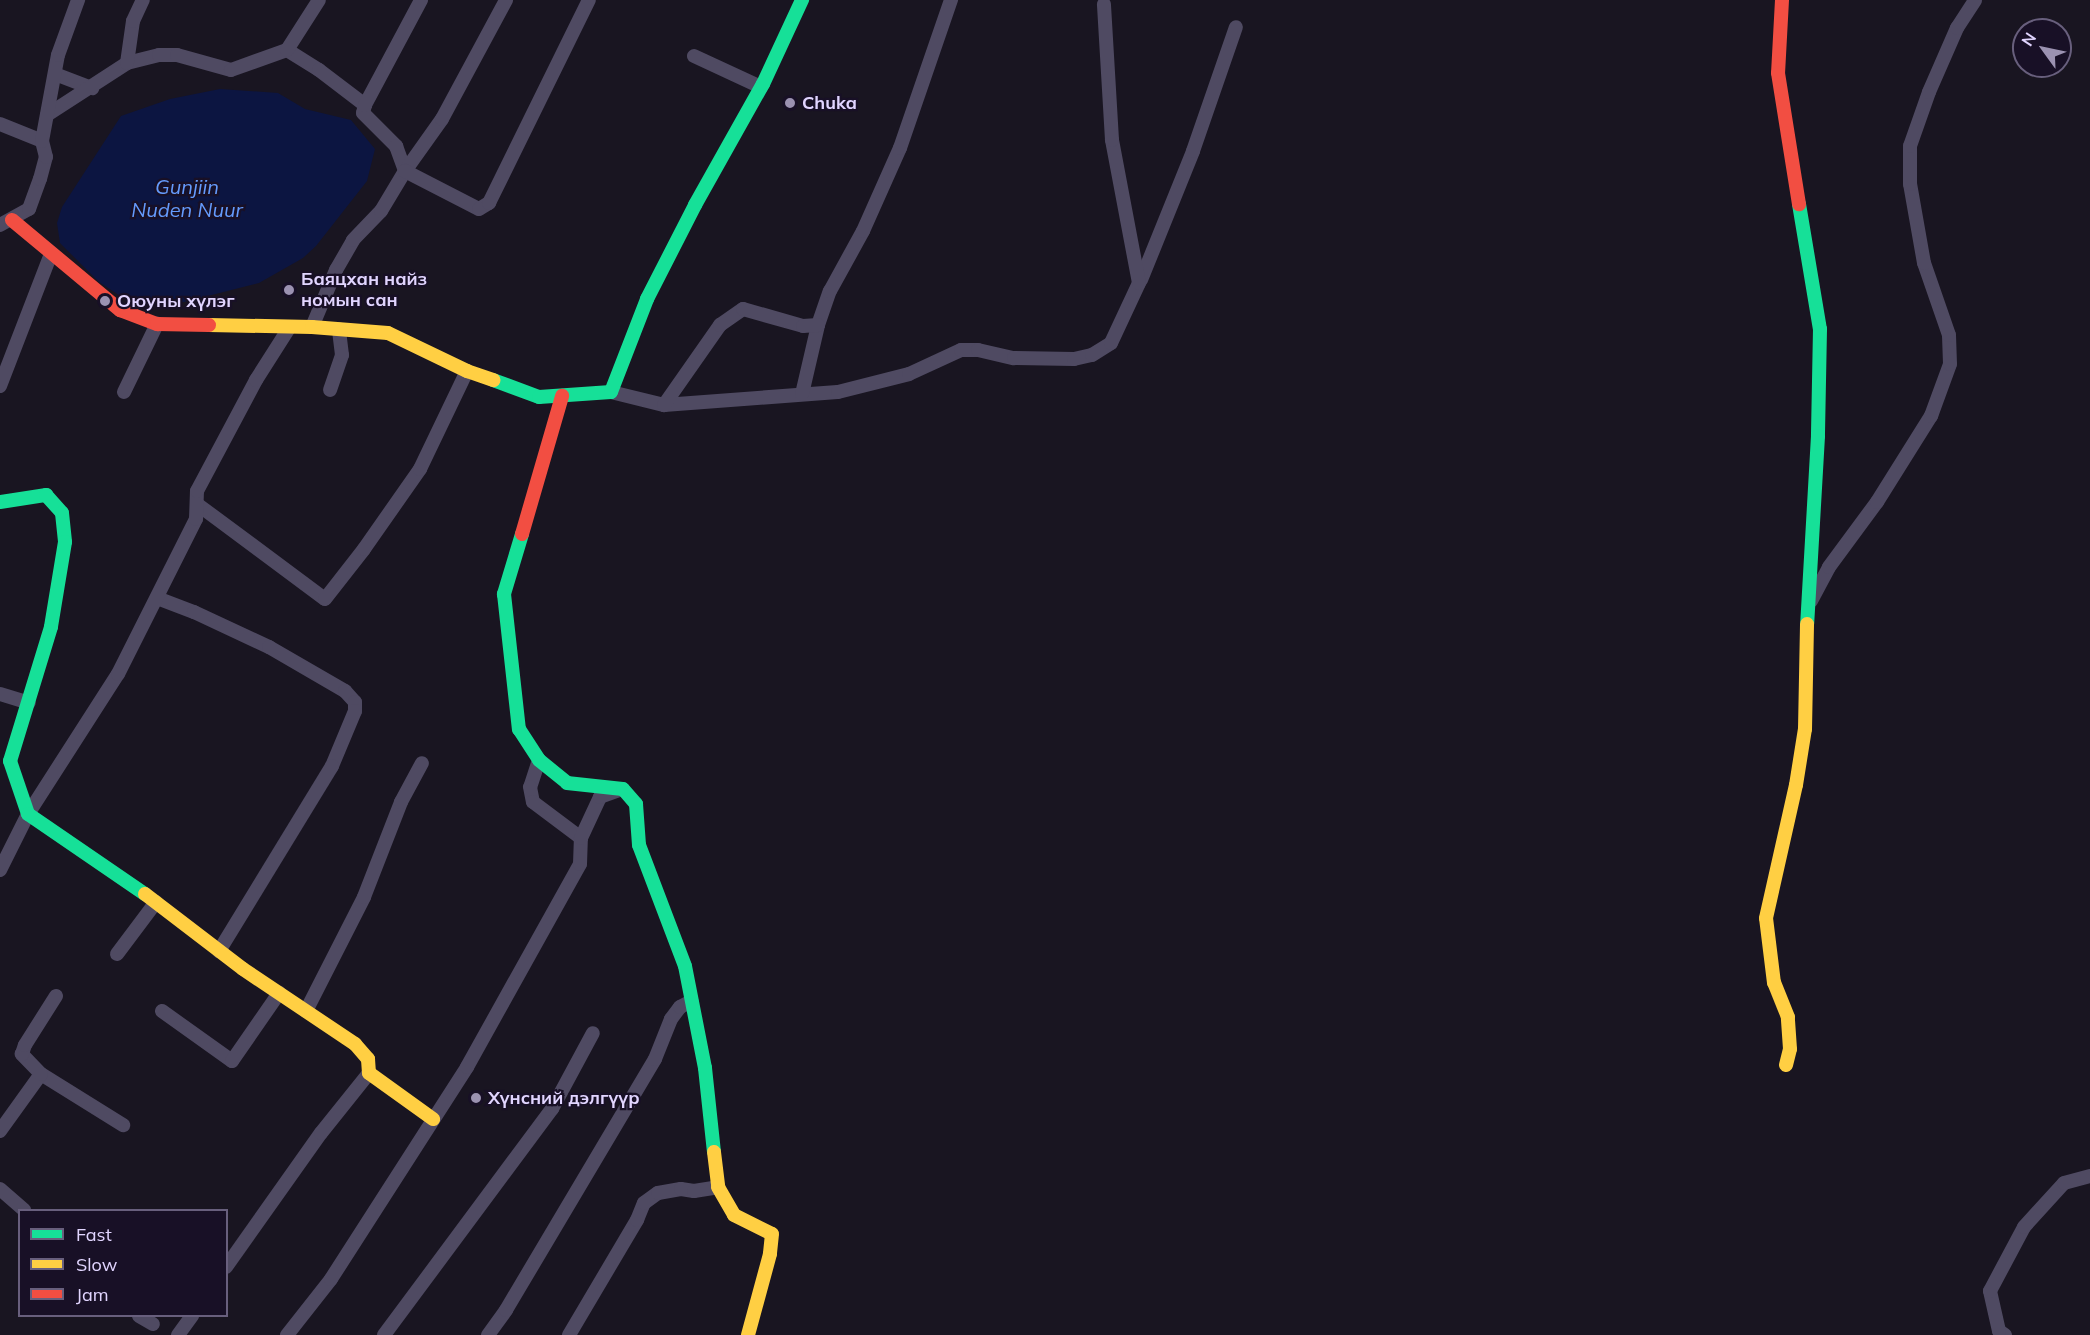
<!DOCTYPE html>
<meta charset="utf-8">
<style>
body{margin:0}
#map{position:relative;width:2090px;height:1335px;overflow:hidden;background:#191521;font-family:Mulish,sans-serif}
div>[style]{position:absolute}
.water>*{inset:0;background:#0c1541}
.street>*{height:14px;margin:-7px;padding:0 7px;transform-origin:7px;border-radius:7px;background:#4f4a62}
.fast>*{height:14px;margin:-7px;padding:0 7px;transform-origin:7px;border-radius:7px;background:#16e098}
.slow>*{height:14px;margin:-7px;padding:0 7px;transform-origin:7px;border-radius:7px;background:#ffcf43}
.jam>*{height:14px;margin:-7px;padding:0 7px;transform-origin:7px;border-radius:7px;background:#f24e42}
.dots>*{width:16px;height:16px;translate:-50% -50%;box-sizing:border-box;border:3px solid #181026;border-radius:50%}
span{translate:-50% -50%;white-space:nowrap;text-align:center;line-height:1.15;-webkit-text-stroke:4.5px #181026;paint-order:stroke}
.poi-label{font-size:18px;color:#e1d5ff;font-weight:700}
.left{translate:0 -50%;text-align:left}
.water-label{font-size:20px;color:#659bfd;font-style:italic}
.legend{position:absolute;left:18px;top:1209px;width:210px;height:108px;box-sizing:border-box;background:#181026;border:2px solid #685f7d;margin:0;padding:8px 10px;list-style:none;font-size:18px;color:#e1d5ff}
.legend li{display:flex;align-items:center;gap:12px;height:30px}
.legend b{width:30px;border:2px solid #685f7d}
.north{position:absolute;left:2012px;top:18px;width:60px;height:60px;box-sizing:border-box;background:#181026;border:2px solid #685f7d;border-radius:50%;rotate:303deg;font-size:16px;font-weight:700;line-height:24px;text-align:center;color:#e1d5ff}
.north::after{content:'';display:block;margin:auto;width:21px;height:27px;background:#9b92b1;clip-path:polygon(50% 0,100% 100%,50% 72%,0 100%)}
</style>
<div id="map">
<div class="water">
<div style="clip-path:polygon(220px 89px,278px 93px,305px 109px,351px 120px,375px 149px,367px 181px,316px 246px,303px 258px,259px 283px,184px 302px,156px 305px,131px 303px,99px 282px,60px 243px,57px 223px,62px 207px,121px 116px,170px 99px)"></div>
</div>
<div class="street">
<div style="left:287px;top:50px;width:38px;rotate:32deg"></div>
<div style="left:319px;top:70px;width:58px;rotate:37.3deg"></div>
<div style="left:365px;top:105px;width:8px;rotate:104deg"></div>
<div style="left:363px;top:113px;width:47px;rotate:45deg"></div>
<div style="left:396px;top:146px;width:27px;rotate:70deg"></div>
<div style="left:405px;top:171px;width:64px;rotate:-54.6deg"></div>
<div style="left:442px;top:119px;width:135px;rotate:-61.7deg"></div>
<div style="left:694px;top:56px;width:74px;rotate:24.8deg"></div>
<div style="left:127px;top:63px;width:33px;rotate:-14deg"></div>
<div style="left:159px;top:55px;width:18px"></div>
<div style="left:177px;top:55px;width:56px;rotate:15.5deg"></div>
<div style="left:231px;top:70px;width:59px;rotate:-19.7deg"></div>
<div style="left:287px;top:50px;width:59px;rotate:-57.4deg"></div>
<div style="left:55px;top:74px;width:40px;rotate:21deg"></div>
<div style="left:365px;top:105px;width:119px;rotate:-61.9deg"></div>
<div style="left:47px;top:115px;width:95px;rotate:-33deg"></div>
<div style="left:127px;top:63px;width:42px;rotate:-81.9deg"></div>
<div style="left:133px;top:21px;width:23px;rotate:-65deg"></div>
<div style="left:0;top:124px;width:45px;rotate:22deg"></div>
<div style="left:0;top:225px;width:33px;rotate:-29deg"></div>
<div style="left:29px;top:209px;width:32px;rotate:-70deg"></div>
<div style="left:40px;top:179px;width:23px;rotate:-75deg"></div>
<div style="left:46px;top:157px;width:16px;rotate:-104deg"></div>
<div style="left:42px;top:141px;width:87px;rotate:-79.5deg"></div>
<div style="left:58px;top:55px;width:59px;rotate:-70deg"></div>
<div style="left:1141px;top:280px;width:139px;rotate:-68deg"></div>
<div style="left:1193px;top:151px;width:131px;rotate:-70.9deg"></div>
<div style="left:312px;top:327px;width:62px;rotate:-67.2deg"></div>
<div style="left:336px;top:270px;width:34px;rotate:-60deg"></div>
<div style="left:353px;top:240px;width:40px;rotate:-46deg"></div>
<div style="left:381px;top:211px;width:47px;rotate:-59deg"></div>
<div style="left:405px;top:171px;width:83px;rotate:27.2deg"></div>
<div style="left:479px;top:209px;width:12px;rotate:-31deg"></div>
<div style="left:489px;top:203px;width:226px;rotate:-63.8deg"></div>
<div style="left:0;top:386px;width:142px;rotate:-68.9deg"></div>
<div style="left:330px;top:390px;width:37px;rotate:-71deg"></div>
<div style="left:342px;top:355px;width:26px;rotate:-97deg"></div>
<div style="left:124px;top:392px;width:76px;rotate:-64.1deg"></div>
<div style="left:611px;top:392px;width:55px;rotate:13.8deg"></div>
<div style="left:664px;top:405px;width:174px;rotate:-4.3deg"></div>
<div style="left:838px;top:392px;width:73px;rotate:-14.2deg"></div>
<div style="left:909px;top:374px;width:57px;rotate:-24.8deg"></div>
<div style="left:961px;top:350px;width:17px"></div>
<div style="left:978px;top:350px;width:37px;rotate:13deg"></div>
<div style="left:1014px;top:358px;width:60px;rotate:1deg"></div>
<div style="left:1074px;top:359px;width:18px;rotate:-13deg"></div>
<div style="left:1092px;top:355px;width:22px;rotate:-32deg"></div>
<div style="left:1111px;top:343px;width:66px;rotate:-65deg"></div>
<div style="left:1139px;top:283px;width:146px;rotate:-100.7deg"></div>
<div style="left:1112px;top:140px;width:136px;rotate:-93.4deg"></div>
<div style="left:802px;top:394px;width:71px;rotate:-76.9deg"></div>
<div style="left:818px;top:325px;width:36px;rotate:-71deg"></div>
<div style="left:830px;top:291px;width:68px;rotate:-61.2deg"></div>
<div style="left:863px;top:231px;width:91px;rotate:-66deg"></div>
<div style="left:900px;top:148px;width:157px;rotate:-71deg"></div>
<div style="left:664px;top:405px;width:98px;rotate:-55deg"></div>
<div style="left:720px;top:325px;width:28px;rotate:-35deg"></div>
<div style="left:743px;top:309px;width:62px;rotate:15.8deg"></div>
<div style="left:803px;top:326px;width:15px;rotate:-4deg"></div>
<div style="left:197px;top:504px;width:159px;rotate:36.6deg"></div>
<div style="left:325px;top:599px;width:63px;rotate:-52deg"></div>
<div style="left:364px;top:549px;width:98px;rotate:-55deg"></div>
<div style="left:420px;top:469px;width:109px;rotate:-64.4deg"></div>
<div style="left:157px;top:598px;width:40px;rotate:21deg"></div>
<div style="left:194px;top:612px;width:83px;rotate:25deg"></div>
<div style="left:269px;top:647px;width:88px;rotate:30.1deg"></div>
<div style="left:345px;top:691px;width:15px;rotate:48deg"></div>
<div style="left:355px;top:702px;width:9px;rotate:90deg"></div>
<div style="left:355px;top:711px;width:60px;rotate:112.7deg"></div>
<div style="left:332px;top:766px;width:217px;rotate:121.4deg"></div>
<div style="left:1811px;top:601px;width:38px;rotate:-62deg"></div>
<div style="left:1829px;top:567px;width:81px;rotate:-53.6deg"></div>
<div style="left:1877px;top:502px;width:102px;rotate:-57.9deg"></div>
<div style="left:1931px;top:416px;width:55px;rotate:-69.9deg"></div>
<div style="left:1950px;top:364px;width:29px;rotate:-92deg"></div>
<div style="left:1949px;top:335px;width:76px;rotate:-109.1deg"></div>
<div style="left:1924px;top:263px;width:80px;rotate:-100deg"></div>
<div style="left:1910px;top:184px;width:38px;rotate:-90deg"></div>
<div style="left:1910px;top:146px;width:57px;rotate:-70.6deg"></div>
<div style="left:1929px;top:92px;width:70px;rotate:-66.4deg"></div>
<div style="left:1957px;top:28px;width:33px;rotate:-57deg"></div>
<div style="left:0;top:694px;width:30px;rotate:17deg"></div>
<div style="left:539px;top:760px;width:28px;rotate:108deg"></div>
<div style="left:530px;top:787px;width:15px;rotate:79deg"></div>
<div style="left:533px;top:802px;width:60px;rotate:36.9deg"></div>
<div style="left:0;top:870px;width:63px;rotate:-63.4deg"></div>
<div style="left:28px;top:814px;width:166px;rotate:-57.3deg"></div>
<div style="left:118px;top:674px;width:174px;rotate:-63.3deg"></div>
<div style="left:196px;top:519px;width:28px;rotate:-88deg"></div>
<div style="left:197px;top:491px;width:126px;rotate:-62deg"></div>
<div style="left:256px;top:380px;width:62px;rotate:-57.6deg"></div>
<div style="left:117px;top:954px;width:65px;rotate:-53.1deg"></div>
<div style="left:162px;top:1011px;width:86px;rotate:35.5deg"></div>
<div style="left:232px;top:1061px;width:83px;rotate:-55.3deg"></div>
<div style="left:306px;top:1011px;width:128px;rotate:-63deg"></div>
<div style="left:364px;top:897px;width:102px;rotate:-68.7deg"></div>
<div style="left:401px;top:802px;width:44px;rotate:-61.7deg"></div>
<div style="left:41px;top:1074px;width:97px;rotate:31.9deg"></div>
<div style="left:0;top:1131px;width:70px;rotate:-54.3deg"></div>
<div style="left:41px;top:1074px;width:28px;rotate:-134deg"></div>
<div style="left:22px;top:1054px;width:9px;rotate:-72deg"></div>
<div style="left:25px;top:1045px;width:58px;rotate:-57.7deg"></div>
<div style="left:0;top:1189px;width:32px;rotate:41deg"></div>
<div style="left:226px;top:1267px;width:164px;rotate:-54.7deg"></div>
<div style="left:321px;top:1133px;width:77px;rotate:-51.3deg"></div>
<div style="left:139px;top:1316px;width:16px;rotate:30deg"></div>
<div style="left:178px;top:1335px;width:24px;rotate:-54deg"></div>
<div style="left:287px;top:1335px;width:71px;rotate:-51.8deg"></div>
<div style="left:331px;top:1279px;width:252px;rotate:-57.3deg"></div>
<div style="left:467px;top:1067px;width:232px;rotate:-60.9deg"></div>
<div style="left:580px;top:864px;width:26px;rotate:-88deg"></div>
<div style="left:581px;top:838px;width:45px;rotate:-65.1deg"></div>
<div style="left:600px;top:797px;width:20px;rotate:-20deg"></div>
<div style="left:384px;top:1335px;width:282px;rotate:-53.4deg"></div>
<div style="left:552px;top:1109px;width:86px;rotate:-61.7deg"></div>
<div style="left:488px;top:1335px;width:31px;rotate:-54deg"></div>
<div style="left:506px;top:1310px;width:292px;rotate:-59.3deg"></div>
<div style="left:655px;top:1059px;width:43px;rotate:-68.2deg"></div>
<div style="left:671px;top:1019px;width:15px;rotate:-53deg"></div>
<div style="left:680px;top:1007px;width:13px;rotate:-27deg"></div>
<div style="left:569px;top:1335px;width:134px;rotate:-59.4deg"></div>
<div style="left:637px;top:1220px;width:18px;rotate:-68deg"></div>
<div style="left:644px;top:1203px;width:17px;rotate:-36deg"></div>
<div style="left:658px;top:1193px;width:23px;rotate:-10deg"></div>
<div style="left:681px;top:1189px;width:13px;rotate:9deg"></div>
<div style="left:694px;top:1191px;width:24px;rotate:-9deg"></div>
<div style="left:2005px;top:1335px;width:7px;rotate:-146deg"></div>
<div style="left:1999px;top:1331px;width:41px;rotate:-102.7deg"></div>
<div style="left:1990px;top:1291px;width:72px;rotate:-62deg"></div>
<div style="left:2024px;top:1227px;width:59px;rotate:-47.7deg"></div>
<div style="left:2064px;top:1183px;width:27px;rotate:-15deg"></div>
</div>
<div class="fast">
<div style="left:1799px;top:204px;width:127px;rotate:80.5deg"></div>
<div style="left:1820px;top:329px;width:107px;rotate:91.1deg"></div>
<div style="left:1818px;top:436px;width:188px;rotate:93.3deg"></div>
<div style="left:493px;top:380px;width:49px;rotate:20.3deg"></div>
<div style="left:539px;top:397px;width:72px;rotate:-4deg"></div>
<div style="left:611px;top:392px;width:100px;rotate:-68.8deg"></div>
<div style="left:647px;top:299px;width:106px;rotate:-62.9deg"></div>
<div style="left:695px;top:205px;width:139px;rotate:-60.7deg"></div>
<div style="left:763px;top:84px;width:93px;rotate:-65.1deg"></div>
<div style="left:0;top:502px;width:47px;rotate:-8.7deg"></div>
<div style="left:46px;top:495px;width:24px;rotate:48deg"></div>
<div style="left:62px;top:513px;width:29px;rotate:84deg"></div>
<div style="left:65px;top:542px;width:86px;rotate:99.4deg"></div>
<div style="left:51px;top:627px;width:140px;rotate:107deg"></div>
<div style="left:10px;top:761px;width:56px;rotate:71.2deg"></div>
<div style="left:28px;top:814px;width:142px;rotate:34.4deg"></div>
<div style="left:522px;top:534px;width:63px;rotate:106.7deg"></div>
<div style="left:504px;top:594px;width:136px;rotate:83.7deg"></div>
<div style="left:519px;top:729px;width:37px;rotate:57deg"></div>
<div style="left:539px;top:760px;width:36px;rotate:39deg"></div>
<div style="left:567px;top:783px;width:56px;rotate:6.1deg"></div>
<div style="left:623px;top:789px;width:20px;rotate:49deg"></div>
<div style="left:636px;top:804px;width:41px;rotate:85.8deg"></div>
<div style="left:639px;top:845px;width:129px;rotate:69.2deg"></div>
<div style="left:685px;top:966px;width:104px;rotate:78.9deg"></div>
<div style="left:705px;top:1068px;width:84px;rotate:83.9deg"></div>
</div>
<div class="slow">
<div style="left:209px;top:325px;width:103px;rotate:1.1deg"></div>
<div style="left:312px;top:327px;width:76px;rotate:4.5deg"></div>
<div style="left:388px;top:333px;width:88px;rotate:25.7deg"></div>
<div style="left:467px;top:371px;width:28px;rotate:19deg"></div>
<div style="left:145px;top:894px;width:123px;rotate:37.4deg"></div>
<div style="left:243px;top:969px;width:135px;rotate:33.8deg"></div>
<div style="left:355px;top:1044px;width:20px;rotate:49deg"></div>
<div style="left:368px;top:1059px;width:14px;rotate:86deg"></div>
<div style="left:369px;top:1073px;width:79px;rotate:35.7deg"></div>
<div style="left:1786px;top:1065px;width:16px;rotate:-76deg"></div>
<div style="left:1790px;top:1049px;width:32px;rotate:-94deg"></div>
<div style="left:1788px;top:1017px;width:37px;rotate:-112deg"></div>
<div style="left:1774px;top:983px;width:65px;rotate:-97deg"></div>
<div style="left:1766px;top:918px;width:136px;rotate:-77.3deg"></div>
<div style="left:1796px;top:785px;width:57px;rotate:-80.9deg"></div>
<div style="left:1805px;top:729px;width:105px;rotate:-88.9deg"></div>
<div style="left:714px;top:1152px;width:35px;rotate:83deg"></div>
<div style="left:718px;top:1187px;width:32px;rotate:60deg"></div>
<div style="left:734px;top:1215px;width:42px;rotate:26.6deg"></div>
<div style="left:772px;top:1234px;width:20px;rotate:96deg"></div>
<div style="left:770px;top:1254px;width:84px;rotate:105.2deg"></div>
</div>
<div class="jam">
<div style="left:1782px;top:0;width:73px;rotate:93.1deg"></div>
<div style="left:1778px;top:73px;width:133px;rotate:80.9deg"></div>
<div style="left:12px;top:220px;width:141px;rotate:39.8deg"></div>
<div style="left:120px;top:310px;width:40px;rotate:21deg"></div>
<div style="left:157px;top:324px;width:52px;rotate:1.1deg"></div>
<div style="left:522px;top:534px;width:144px;rotate:-73.8deg"></div>
</div>
<div class="dots">
<div style="left:790px;top:103px;background:#9b92b1"></div>
<div style="left:289px;top:290px;background:#9b92b1"></div>
<div style="left:105px;top:301px;background:#9b92b1"></div>
<div style="left:476px;top:1098px;background:#9b92b1"></div>
</div>
<div class="poi-label">
<span class="left" style="left:802px;top:103px">Chuka</span>
<span class="left" style="left:301px;top:290px">Баяцхан найз<br>номын сан</span>
<span class="left" style="left:117px;top:301px">Оюуны хүлэг</span>
<span class="left" style="left:488px;top:1098px">Хүнсний дэлгүүр</span>
</div>
<div class="water-label">
<span style="left:187px;top:198px">Gunjiin<br>Nuden Nuur</span>
</div>
<ul class="legend">
<li><b style="height:8px;background:#16e098"></b>Fast</li>
<li><b style="height:8px;background:#ffcf43"></b>Slow</li>
<li><b style="height:8px;background:#f24e42"></b>Jam</li>
</ul>
<div class="north">N</div>
</div>
